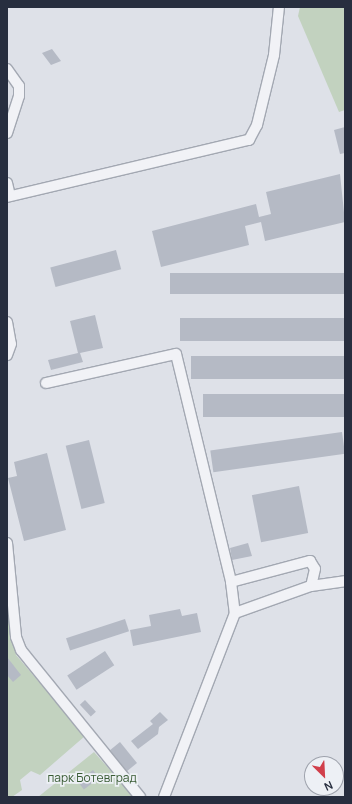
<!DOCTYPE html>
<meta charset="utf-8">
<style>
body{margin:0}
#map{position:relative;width:352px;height:804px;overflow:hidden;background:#dee1e8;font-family:Manrope,sans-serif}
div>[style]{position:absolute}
.green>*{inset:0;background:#c2d2bf}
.building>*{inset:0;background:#b5bac5;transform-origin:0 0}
.roads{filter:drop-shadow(1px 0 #a3a8b2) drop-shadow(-1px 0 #a3a8b2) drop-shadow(0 1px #a3a8b2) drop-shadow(0 -1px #a3a8b2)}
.minor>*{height:10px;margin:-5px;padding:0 5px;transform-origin:5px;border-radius:5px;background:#f1f2f6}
span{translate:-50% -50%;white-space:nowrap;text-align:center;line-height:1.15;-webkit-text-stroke:3.5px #edf0f5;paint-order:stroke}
.park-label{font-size:12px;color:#395b34}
.frame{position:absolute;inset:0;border:8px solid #272e3f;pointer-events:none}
.north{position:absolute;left:304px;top:756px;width:40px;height:40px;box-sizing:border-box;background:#edf0f5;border:1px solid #9ea2ac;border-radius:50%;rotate:156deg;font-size:11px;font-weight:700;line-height:16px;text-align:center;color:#272e3f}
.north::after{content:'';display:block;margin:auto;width:14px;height:18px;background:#d13f4b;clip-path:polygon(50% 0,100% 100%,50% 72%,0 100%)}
</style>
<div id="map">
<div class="green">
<div style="clip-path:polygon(300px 7px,345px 7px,345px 110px,339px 112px,298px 16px)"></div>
<div style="clip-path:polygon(7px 588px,16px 655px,85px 736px,40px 775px,31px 771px,20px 780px,22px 790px,12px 797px,7px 797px)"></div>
<div style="clip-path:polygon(94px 752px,134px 797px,38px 797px)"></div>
</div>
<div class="building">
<div style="clip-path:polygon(52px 49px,61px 61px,51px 65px,42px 53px)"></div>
<div style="clip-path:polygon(345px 127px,345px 153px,340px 154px,334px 130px)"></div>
<div style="clip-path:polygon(340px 174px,345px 222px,265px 241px,261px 222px,245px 226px,249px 245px,161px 267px,152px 231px,256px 204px,259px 217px,271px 214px,266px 192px)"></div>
<div style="left:116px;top:250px;width:20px;height:68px;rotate:75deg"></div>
<div style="left:345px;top:273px;width:21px;height:175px;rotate:90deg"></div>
<div style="clip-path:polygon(95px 315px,103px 348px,80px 353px,83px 362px,51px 370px,48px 360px,78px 353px,70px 321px)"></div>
<div style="left:345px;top:318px;width:23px;height:165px;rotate:90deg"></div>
<div style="left:345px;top:356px;width:23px;height:154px;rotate:90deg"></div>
<div style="left:345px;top:394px;width:23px;height:142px;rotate:90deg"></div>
<div style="left:342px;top:432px;width:22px;height:133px;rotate:82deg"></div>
<div style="left:89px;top:440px;width:65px;height:24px;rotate:76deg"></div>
<div style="clip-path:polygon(47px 453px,66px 530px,24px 541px,8px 478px,17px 476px,14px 462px)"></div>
<div style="left:299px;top:486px;width:48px;height:48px;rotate:79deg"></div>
<div style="clip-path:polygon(248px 543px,252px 556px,232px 560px,230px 548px)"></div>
<div style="clip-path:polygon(180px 609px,182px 616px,197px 613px,201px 632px,133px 646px,130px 630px,151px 626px,149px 615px)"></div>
<div style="left:125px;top:619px;width:13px;height:62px;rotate:72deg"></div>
<div style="left:105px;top:651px;width:17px;height:45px;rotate:57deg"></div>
<div style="clip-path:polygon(7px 657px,21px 675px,13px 682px,7px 675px)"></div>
<div style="left:85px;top:700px;width:16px;height:7px;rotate:47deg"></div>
<div style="clip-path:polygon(160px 712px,168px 720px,159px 727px,158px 734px,138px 749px,131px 741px,153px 724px,150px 721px)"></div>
<div style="left:120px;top:742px;width:27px;height:13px;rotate:51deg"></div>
<div style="left:93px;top:770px;width:10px;height:19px;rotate:53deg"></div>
</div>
<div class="roads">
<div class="minor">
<div style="left:7px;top:69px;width:21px;rotate:55deg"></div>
<div style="left:19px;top:86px;width:10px;rotate:90deg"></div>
<div style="left:19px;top:96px;width:39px;rotate:108deg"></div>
<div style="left:7px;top:183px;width:13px;rotate:77deg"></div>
<div style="left:7px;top:197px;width:249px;rotate:-13.3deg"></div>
<div style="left:249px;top:140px;width:17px;rotate:-62deg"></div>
<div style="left:257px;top:125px;width:72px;rotate:-76.3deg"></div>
<div style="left:274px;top:55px;width:48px;rotate:-84.1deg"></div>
<div style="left:7px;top:322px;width:22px;rotate:80deg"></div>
<div style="left:11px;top:344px;width:12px;rotate:110deg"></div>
<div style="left:46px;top:383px;width:133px;rotate:-12.6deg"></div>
<div style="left:176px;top:354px;width:235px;rotate:76.4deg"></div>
<div style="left:231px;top:582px;width:31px;rotate:83deg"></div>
<div style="left:235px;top:613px;width:197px;rotate:111.1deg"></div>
<div style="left:7px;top:543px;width:94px;rotate:84.5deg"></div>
<div style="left:16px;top:637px;width:14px;rotate:69deg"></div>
<div style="left:21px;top:650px;width:189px;rotate:51deg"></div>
<div style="left:231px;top:582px;width:82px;rotate:-14.9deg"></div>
<div style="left:310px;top:561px;width:9px;rotate:58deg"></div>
<div style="left:315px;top:569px;width:17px;rotate:103deg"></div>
<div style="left:235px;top:613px;width:81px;rotate:-19.6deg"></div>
<div style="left:311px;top:586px;width:34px;rotate:-8deg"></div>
</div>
</div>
<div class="park-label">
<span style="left:92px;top:778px">парк Ботевград</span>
</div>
<div class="frame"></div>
<div class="north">N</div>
</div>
